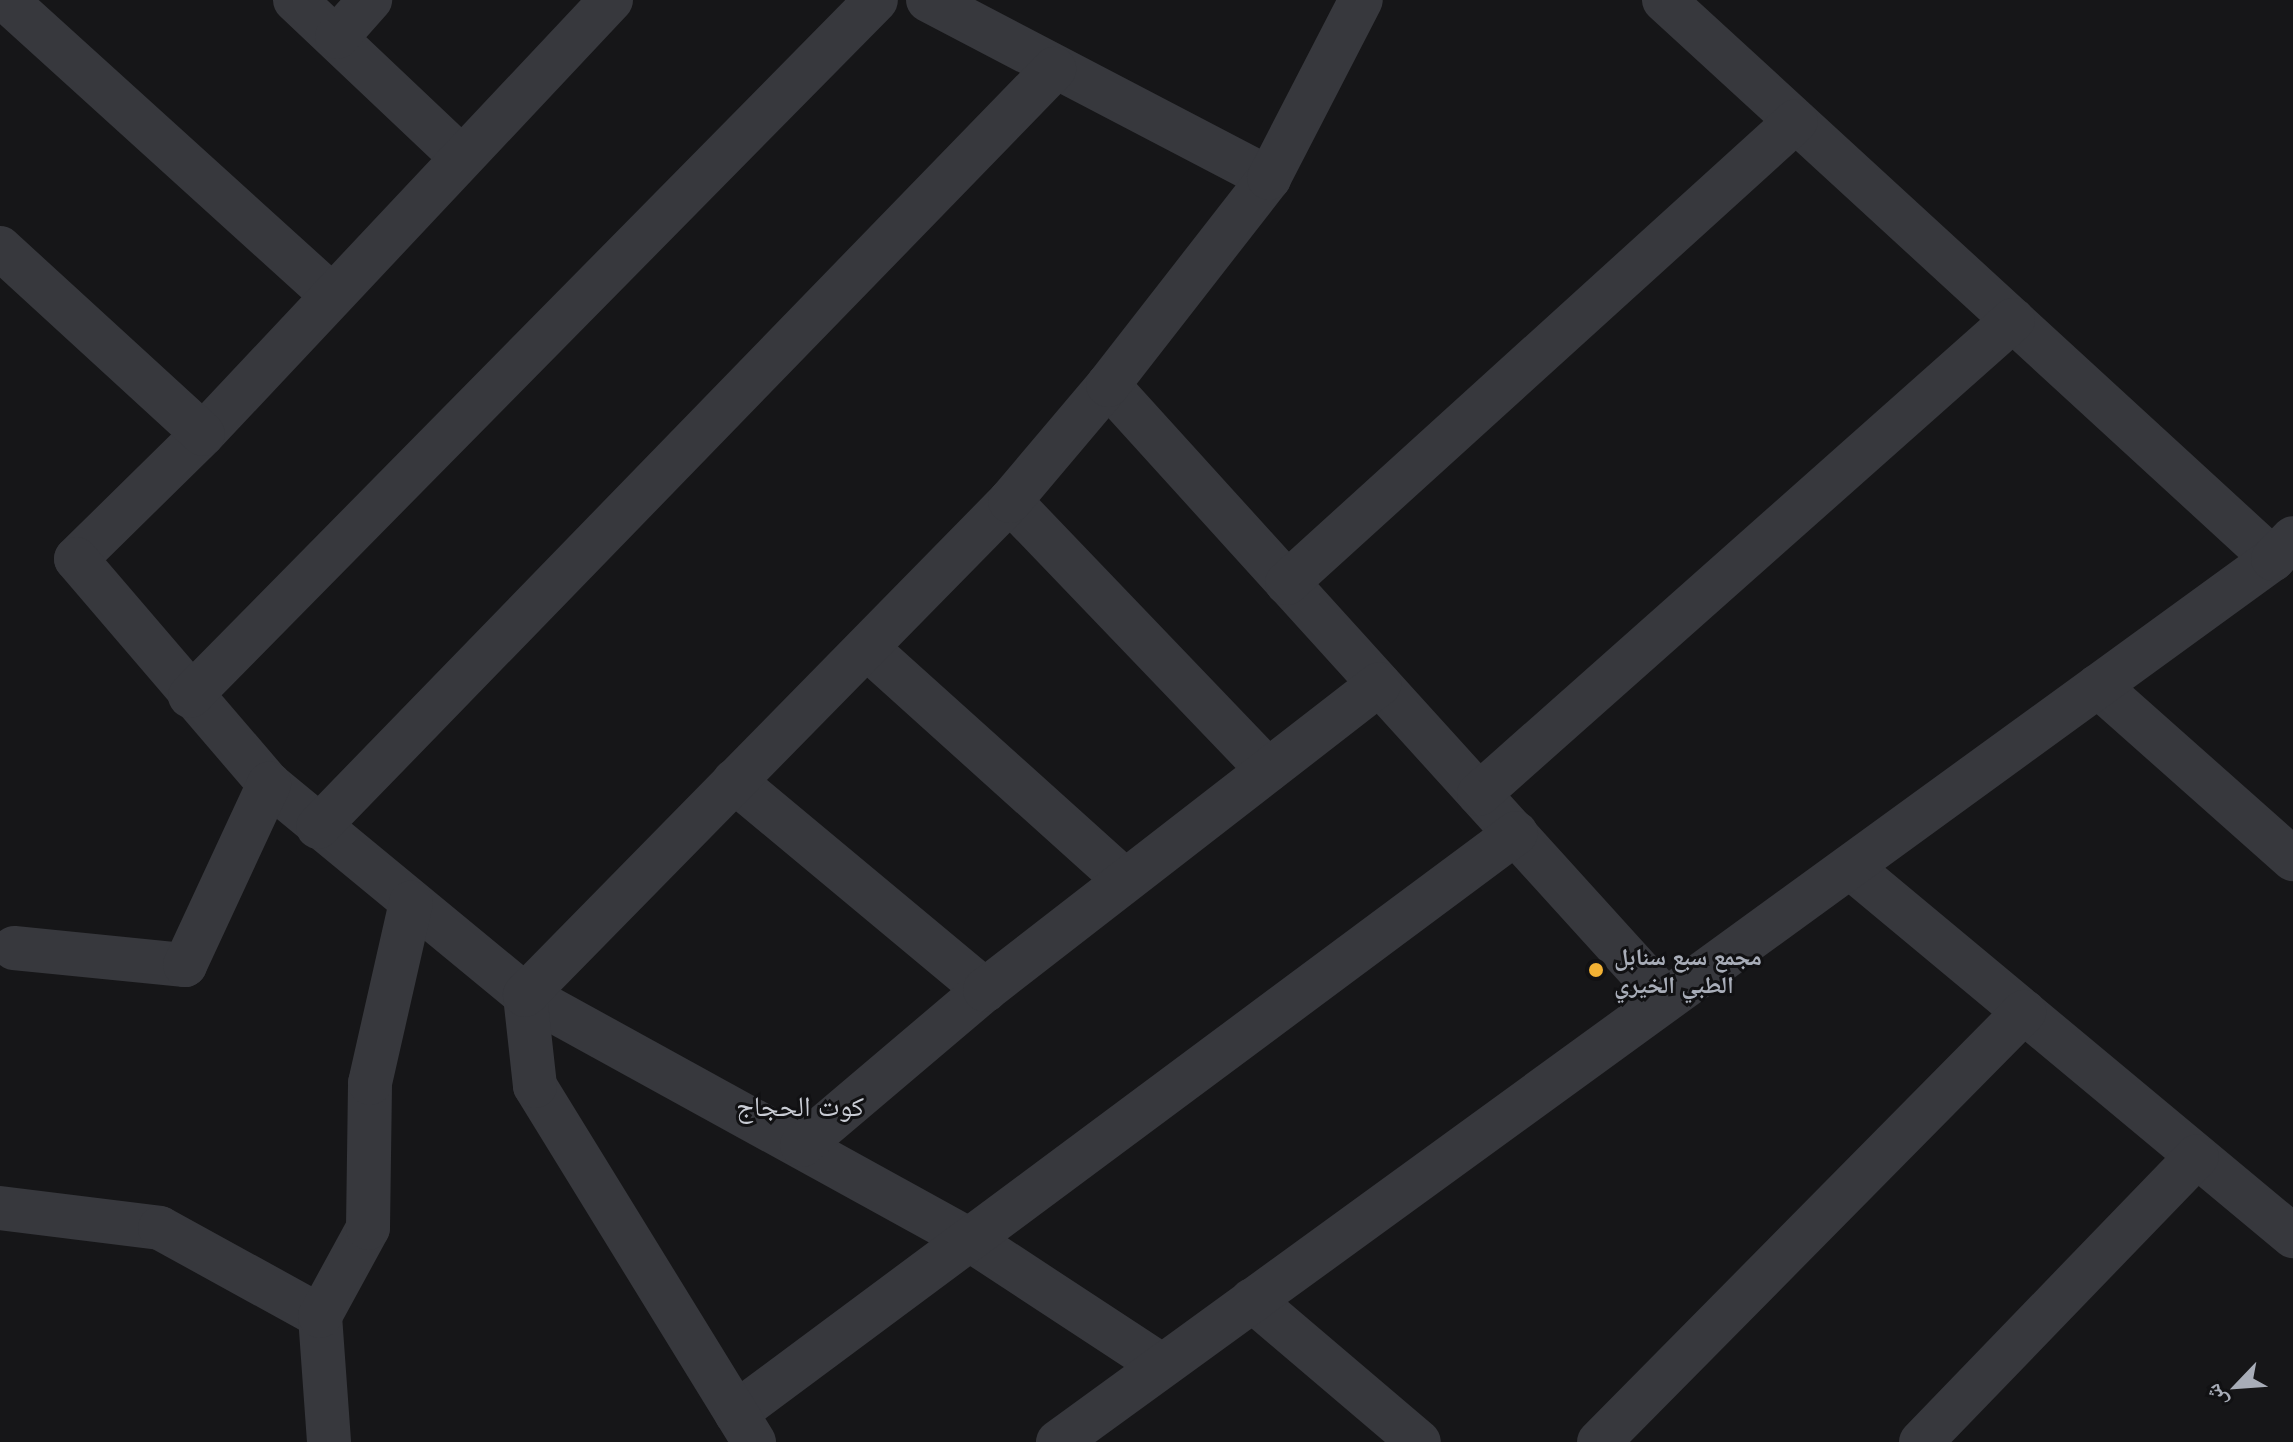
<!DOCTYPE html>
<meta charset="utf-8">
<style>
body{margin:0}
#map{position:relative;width:2293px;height:1442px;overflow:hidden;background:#161618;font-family:"Golos Text","Noto Naskh Arabic",sans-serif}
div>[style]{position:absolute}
.minor>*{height:44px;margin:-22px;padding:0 22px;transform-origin:22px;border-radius:22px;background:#37383d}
.dots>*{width:22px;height:22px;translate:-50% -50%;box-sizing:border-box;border:4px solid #111113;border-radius:50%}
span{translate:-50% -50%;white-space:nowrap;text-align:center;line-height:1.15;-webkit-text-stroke:6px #111113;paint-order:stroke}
.poi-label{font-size:24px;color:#a8adb8;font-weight:700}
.left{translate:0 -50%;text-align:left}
.quarter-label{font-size:28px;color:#c9ccd4}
.north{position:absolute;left:2197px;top:1346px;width:80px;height:80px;-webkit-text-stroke:6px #111113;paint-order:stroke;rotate:245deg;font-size:22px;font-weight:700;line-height:32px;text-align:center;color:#a8adb8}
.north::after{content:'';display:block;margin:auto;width:28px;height:36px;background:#a8adb8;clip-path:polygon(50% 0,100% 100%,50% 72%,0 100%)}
</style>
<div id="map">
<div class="minor">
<div style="left:6px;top:0;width:440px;rotate:42.2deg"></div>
<div style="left:295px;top:0;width:228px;rotate:43.4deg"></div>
<div style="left:611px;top:0;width:596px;rotate:133.23deg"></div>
<div style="left:203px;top:434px;width:178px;rotate:135.5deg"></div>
<div style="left:76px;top:559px;width:296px;rotate:49.4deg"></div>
<div style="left:269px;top:784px;width:332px;rotate:39.5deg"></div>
<div style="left:525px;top:995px;width:510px;rotate:28.83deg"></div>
<div style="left:972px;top:1241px;width:224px;rotate:33.3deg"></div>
<div style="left:928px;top:0;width:385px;rotate:27.6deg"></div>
<div style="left:1664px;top:0;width:827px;rotate:42.55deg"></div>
<div style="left:337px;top:37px;width:50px;rotate:-48.3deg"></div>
<div style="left:0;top:248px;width:275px;rotate:42.5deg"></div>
<div style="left:1108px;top:385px;width:830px;rotate:47.78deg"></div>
<div style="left:1010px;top:501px;width:373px;rotate:46.2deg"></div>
<div style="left:1287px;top:583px;width:687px;rotate:-42.23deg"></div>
<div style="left:868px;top:649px;width:346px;rotate:42deg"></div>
<div style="left:2098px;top:686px;width:261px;rotate:41.6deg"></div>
<div style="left:190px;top:696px;width:977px;rotate:-45.41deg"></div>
<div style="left:734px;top:781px;width:327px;rotate:39.8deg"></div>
<div style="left:1479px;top:794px;width:714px;rotate:-41.59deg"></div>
<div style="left:318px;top:827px;width:1057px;rotate:-45.84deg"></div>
<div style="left:1850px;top:867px;width:577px;rotate:39.79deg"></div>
<div style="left:14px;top:948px;width:172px;rotate:5.7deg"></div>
<div style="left:185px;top:965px;width:200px;rotate:-65.1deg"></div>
<div style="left:802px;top:1145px;width:240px;rotate:-40.3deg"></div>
<div style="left:985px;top:990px;width:499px;rotate:-37.8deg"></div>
<div style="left:0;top:1208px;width:161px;rotate:7.1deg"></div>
<div style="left:160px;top:1228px;width:183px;rotate:28.8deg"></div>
<div style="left:320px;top:1316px;width:126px;rotate:85.9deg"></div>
<div style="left:1252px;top:1300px;width:219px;rotate:40.4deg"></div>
<div style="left:320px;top:1316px;width:100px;rotate:-61.4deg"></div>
<div style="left:368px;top:1228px;width:145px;rotate:-89.2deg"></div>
<div style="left:370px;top:1083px;width:185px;rotate:-77.2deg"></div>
<div style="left:736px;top:1413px;width:972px;rotate:-36.63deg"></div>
<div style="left:754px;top:1442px;width:418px;rotate:-121.6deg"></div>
<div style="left:535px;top:1086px;width:92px;rotate:-96.3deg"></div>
<div style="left:525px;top:995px;width:692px;rotate:-45.53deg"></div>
<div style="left:1010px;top:501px;width:152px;rotate:-49.8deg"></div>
<div style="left:1108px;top:385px;width:262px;rotate:-52.1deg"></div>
<div style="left:1269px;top:178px;width:200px;rotate:-62.7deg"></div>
<div style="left:1058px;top:1442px;width:1502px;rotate:-36.01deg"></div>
<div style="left:2273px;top:559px;width:29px;rotate:-46deg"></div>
<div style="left:1599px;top:1442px;width:605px;rotate:-45.34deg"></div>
<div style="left:1921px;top:1442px;width:397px;rotate:-46deg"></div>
</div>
<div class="dots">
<div style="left:1596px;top:970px;background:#f2b134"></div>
</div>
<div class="poi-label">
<span class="left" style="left:1614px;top:970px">مجمع سبع سنابل<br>الطبي الخيري</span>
</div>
<div class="quarter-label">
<span style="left:800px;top:1106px">كوت الحجاج</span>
</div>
<div class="north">ش</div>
</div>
